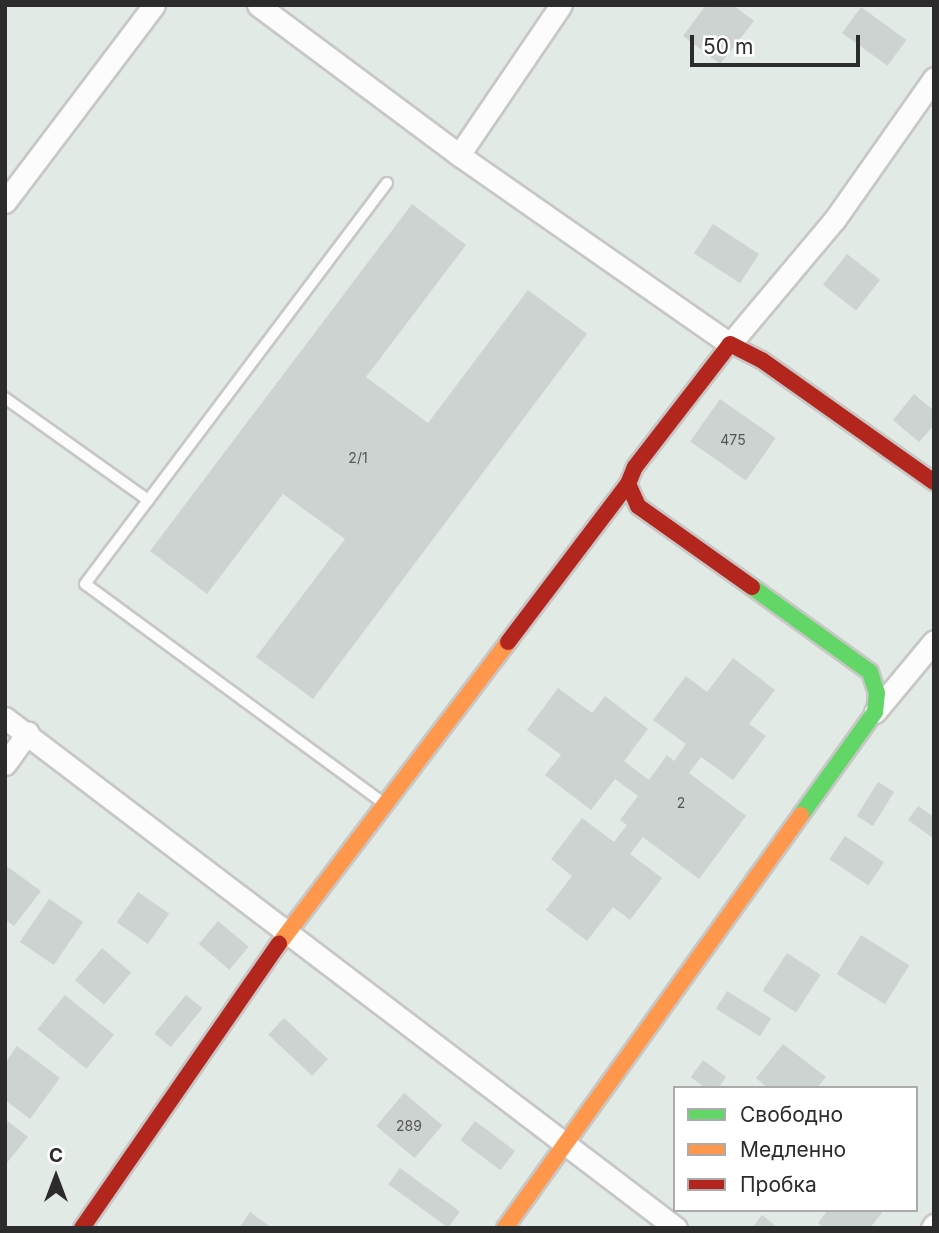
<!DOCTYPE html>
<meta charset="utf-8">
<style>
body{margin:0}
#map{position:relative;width:939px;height:1233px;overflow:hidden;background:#e2eae6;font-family:Inter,sans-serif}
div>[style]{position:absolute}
.building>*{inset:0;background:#cdd3d0;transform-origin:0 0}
.roads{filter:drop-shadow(2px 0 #c7c7c6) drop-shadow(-2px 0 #c7c7c6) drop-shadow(0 2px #c7c7c6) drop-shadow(0 -2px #c7c7c6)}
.lane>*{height:10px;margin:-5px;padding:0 5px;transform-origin:5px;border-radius:5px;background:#fbfcfb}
.street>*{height:21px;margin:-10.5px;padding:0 10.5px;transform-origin:10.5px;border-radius:10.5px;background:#fbfcfb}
.fast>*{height:16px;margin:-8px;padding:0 8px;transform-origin:8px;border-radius:8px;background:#63d668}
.slow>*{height:16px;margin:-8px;padding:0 8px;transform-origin:8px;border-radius:8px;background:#ff974d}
.jam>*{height:16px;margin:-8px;padding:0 8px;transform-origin:8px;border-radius:8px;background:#b3261e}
span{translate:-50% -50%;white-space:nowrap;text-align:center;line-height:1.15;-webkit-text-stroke:6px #fff;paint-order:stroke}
.number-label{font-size:14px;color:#555656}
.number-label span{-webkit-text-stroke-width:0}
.frame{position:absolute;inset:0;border:7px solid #2c2c2c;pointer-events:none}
.legend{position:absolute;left:673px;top:1086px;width:245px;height:126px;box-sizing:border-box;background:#fff;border:2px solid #ababab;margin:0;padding:9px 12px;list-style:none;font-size:21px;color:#2c2c2c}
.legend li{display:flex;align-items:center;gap:14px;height:35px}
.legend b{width:35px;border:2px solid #ababab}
.north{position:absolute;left:21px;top:1142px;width:70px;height:70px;-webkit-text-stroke:5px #fff;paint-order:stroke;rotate:0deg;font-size:19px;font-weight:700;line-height:28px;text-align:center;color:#2c2c2c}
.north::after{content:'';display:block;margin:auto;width:24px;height:32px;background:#2c2c2c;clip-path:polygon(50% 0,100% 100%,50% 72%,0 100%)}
.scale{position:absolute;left:690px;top:35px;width:170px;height:32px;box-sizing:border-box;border:4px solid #2c2c2c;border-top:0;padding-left:9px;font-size:21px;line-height:24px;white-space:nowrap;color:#2c2c2c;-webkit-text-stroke:5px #fff;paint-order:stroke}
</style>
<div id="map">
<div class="building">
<div style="clip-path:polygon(706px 5px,733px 5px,754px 21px,720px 64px,683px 36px)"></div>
<div style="left:861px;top:7px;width:56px;height:32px;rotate:36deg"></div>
<div style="clip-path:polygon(412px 204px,466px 245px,366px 377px,428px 423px,528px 290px,587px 334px,313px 699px,256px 657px,345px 539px,283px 494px,207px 594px,150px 551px)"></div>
<div style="left:713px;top:224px;width:55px;height:35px;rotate:33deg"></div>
<div style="left:847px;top:254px;width:42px;height:39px;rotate:38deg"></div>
<div style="clip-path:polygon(914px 394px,934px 411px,934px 425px,919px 442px,893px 420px)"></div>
<div style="left:720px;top:399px;width:68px;height:52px;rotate:35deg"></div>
<div style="clip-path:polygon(733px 658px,775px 690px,749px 724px,766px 736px,733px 780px,701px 757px,689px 773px,746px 816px,699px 879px,643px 837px,630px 854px,662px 878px,630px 920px,613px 907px,587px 941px,546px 910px,572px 876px,551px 859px,582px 818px,614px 842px,627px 825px,620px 820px,638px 796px,615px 779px,591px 810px,545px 775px,561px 755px,527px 730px,558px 688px,592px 713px,605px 696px,648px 729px,624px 761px,649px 780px,667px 755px,674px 761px,686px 744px,653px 720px,686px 676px,707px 692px)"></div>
<div style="left:878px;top:782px;width:19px;height:40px;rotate:32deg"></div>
<div style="clip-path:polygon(918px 806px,934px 817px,934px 839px,908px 820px)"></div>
<div style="left:845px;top:836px;width:47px;height:28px;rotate:34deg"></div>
<div style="clip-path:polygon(5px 865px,41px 891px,14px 926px,5px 919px)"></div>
<div style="left:138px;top:892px;width:38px;height:37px;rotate:35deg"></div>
<div style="left:49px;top:899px;width:41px;height:52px;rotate:34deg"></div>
<div style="left:218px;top:921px;width:40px;height:30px;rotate:40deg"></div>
<div style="left:861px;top:935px;width:57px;height:46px;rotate:32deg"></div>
<div style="left:102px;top:948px;width:38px;height:42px;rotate:40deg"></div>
<div style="left:787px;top:953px;width:40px;height:45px;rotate:33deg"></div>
<div style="left:727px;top:991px;width:52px;height:21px;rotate:32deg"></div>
<div style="left:65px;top:995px;width:63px;height:44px;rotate:39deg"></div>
<div style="left:186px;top:995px;width:21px;height:50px;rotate:39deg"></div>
<div style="left:284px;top:1018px;width:60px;height:23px;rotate:43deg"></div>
<div style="clip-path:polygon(783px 1044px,826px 1077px,817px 1088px,768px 1088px,756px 1078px)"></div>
<div style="clip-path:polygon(17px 1046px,60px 1078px,30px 1119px,5px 1100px,5px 1063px)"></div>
<div style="clip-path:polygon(703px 1060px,726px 1077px,718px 1088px,705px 1088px,691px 1077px)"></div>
<div style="left:404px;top:1093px;width:50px;height:43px;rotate:40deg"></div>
<div style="clip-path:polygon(5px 1119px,28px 1137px,5px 1165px)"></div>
<div style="left:475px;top:1121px;width:50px;height:24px;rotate:37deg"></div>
<div style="left:400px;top:1168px;width:74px;height:20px;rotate:36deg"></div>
<div style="clip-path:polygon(828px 1210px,884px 1210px,870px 1228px,824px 1228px,818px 1223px)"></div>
<div style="clip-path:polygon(250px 1212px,272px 1228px,239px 1228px)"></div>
<div style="clip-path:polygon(762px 1215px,778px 1228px,752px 1228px)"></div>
</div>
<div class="roads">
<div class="lane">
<div style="left:5px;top:398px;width:176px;rotate:35.5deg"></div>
<div style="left:382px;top:802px;width:368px;rotate:-143.7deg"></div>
<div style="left:85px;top:584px;width:502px;rotate:-53.02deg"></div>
</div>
<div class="street">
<div style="left:258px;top:5px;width:251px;rotate:36.7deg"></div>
<div style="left:459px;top:155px;width:330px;rotate:34.9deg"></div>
<div style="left:730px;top:344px;width:163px;rotate:-50deg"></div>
<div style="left:835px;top:219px;width:172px;rotate:-54.9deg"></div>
<div style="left:459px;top:155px;width:181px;rotate:-55.8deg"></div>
<div style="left:5px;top:202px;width:247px;rotate:-52.9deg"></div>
<div style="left:875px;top:712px;width:92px;rotate:-50.3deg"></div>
<div style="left:5px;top:718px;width:843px;rotate:37.24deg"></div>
<div style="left:5px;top:764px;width:39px;rotate:-54deg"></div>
<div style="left:932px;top:1228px;width:4px;rotate:-56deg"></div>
</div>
<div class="fast">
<div style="left:752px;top:587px;width:145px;rotate:35.8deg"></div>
<div style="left:870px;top:672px;width:22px;rotate:72deg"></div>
<div style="left:877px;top:693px;width:19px;rotate:96deg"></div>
<div style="left:875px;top:712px;width:127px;rotate:125.7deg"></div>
</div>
<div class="slow">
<div style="left:279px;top:944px;width:379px;rotate:-52.8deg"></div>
<div style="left:505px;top:1228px;width:508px;rotate:-54.37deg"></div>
</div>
<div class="jam">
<div style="left:752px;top:587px;width:140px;rotate:-144.6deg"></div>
<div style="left:638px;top:506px;width:24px;rotate:-114deg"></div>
<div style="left:628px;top:484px;width:18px;rotate:-68deg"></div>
<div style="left:635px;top:467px;width:155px;rotate:-52.3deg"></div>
<div style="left:730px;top:344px;width:37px;rotate:27deg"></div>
<div style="left:763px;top:361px;width:209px;rotate:35.3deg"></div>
<div style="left:508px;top:642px;width:198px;rotate:-52.8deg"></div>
<div style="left:82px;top:1228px;width:346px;rotate:-55.3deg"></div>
</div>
</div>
<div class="number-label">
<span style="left:733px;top:440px">475</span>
<span style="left:358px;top:458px">2/1</span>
<span style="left:681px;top:803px">2</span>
<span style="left:409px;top:1126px">289</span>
</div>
<div class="frame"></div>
<ul class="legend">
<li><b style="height:9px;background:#63d668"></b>Свободно</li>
<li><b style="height:9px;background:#ff974d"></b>Медленно</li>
<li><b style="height:9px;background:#b3261e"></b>Пробка</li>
</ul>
<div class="north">С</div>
<div class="scale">50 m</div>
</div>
